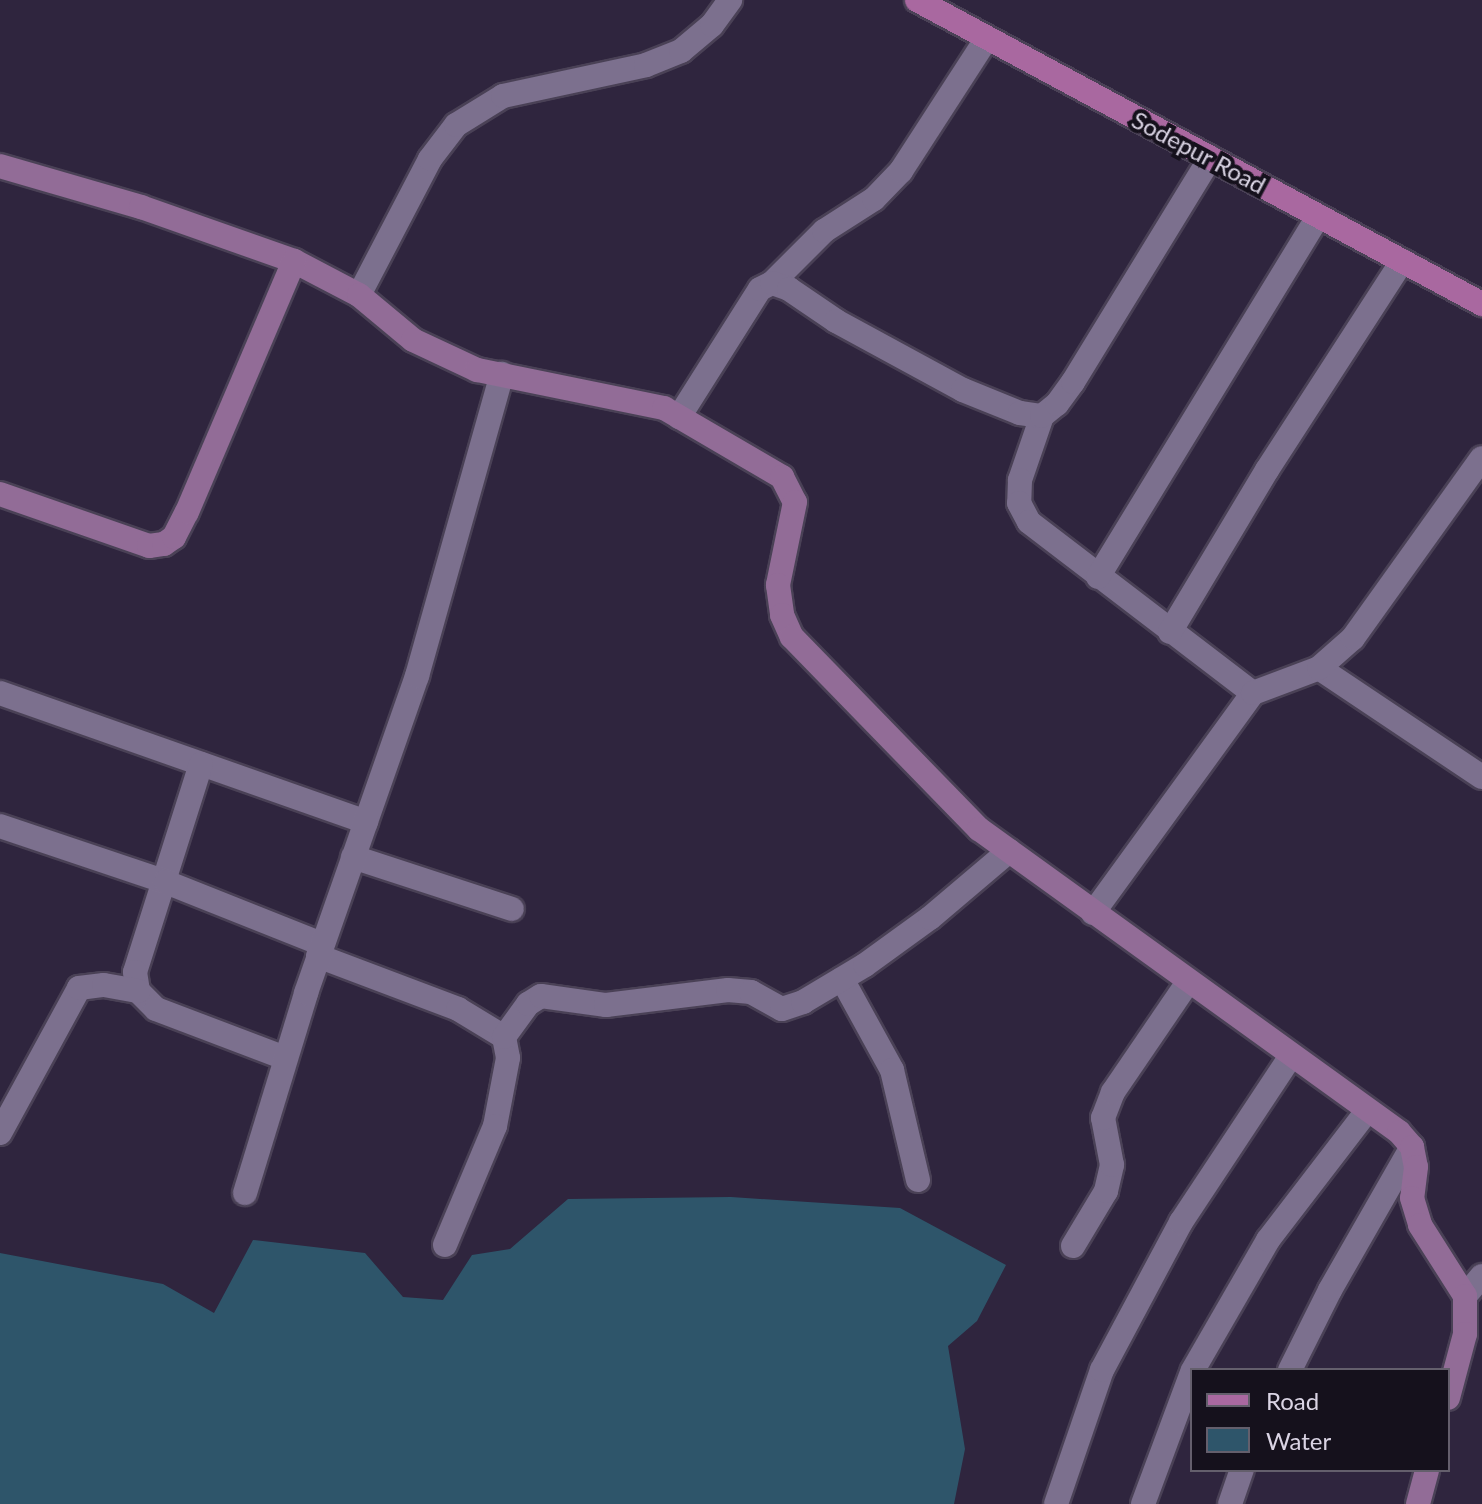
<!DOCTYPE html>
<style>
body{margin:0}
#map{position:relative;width:1482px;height:1504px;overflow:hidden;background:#2f253e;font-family:Lato,sans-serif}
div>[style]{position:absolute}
.water>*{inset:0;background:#2e556a}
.roads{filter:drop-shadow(2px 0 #4a4156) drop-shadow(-2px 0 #4a4156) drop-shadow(0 2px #4a4156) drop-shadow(0 -2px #4a4156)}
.street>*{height:24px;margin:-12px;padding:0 12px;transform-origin:12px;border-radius:12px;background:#7c708e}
.secondary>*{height:24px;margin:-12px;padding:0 12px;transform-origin:12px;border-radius:12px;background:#926c97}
.primary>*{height:24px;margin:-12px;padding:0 12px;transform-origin:12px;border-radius:12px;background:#a968a0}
span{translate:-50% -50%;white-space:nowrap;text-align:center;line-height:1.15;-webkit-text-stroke:8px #15111c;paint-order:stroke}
.street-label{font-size:24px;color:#dad4e4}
.legend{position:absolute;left:1190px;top:1368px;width:260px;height:104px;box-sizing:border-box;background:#15111c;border:2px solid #645f6c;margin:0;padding:10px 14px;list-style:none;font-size:24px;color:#dad4e4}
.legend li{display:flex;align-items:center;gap:16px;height:40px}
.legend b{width:40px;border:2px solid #645f6c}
</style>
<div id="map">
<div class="water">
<div style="clip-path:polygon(731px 1197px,900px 1208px,1006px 1265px,977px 1321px,948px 1346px,965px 1449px,954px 1504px,0 1504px,0 1253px,163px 1284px,214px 1313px,253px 1240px,365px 1253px,403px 1297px,443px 1300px,472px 1255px,510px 1249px,568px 1199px)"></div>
</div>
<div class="roads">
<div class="street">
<div style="left:772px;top:283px;width:74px;rotate:-45deg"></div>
<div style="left:824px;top:231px;width:59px;rotate:-32.6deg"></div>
<div style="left:874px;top:199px;width:39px;rotate:-46deg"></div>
<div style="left:901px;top:171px;width:158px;rotate:-57.1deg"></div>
<div style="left:359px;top:295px;width:153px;rotate:-62.4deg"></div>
<div style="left:430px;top:159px;width:43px;rotate:-52.6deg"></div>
<div style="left:456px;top:125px;width:55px;rotate:-31.7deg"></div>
<div style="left:503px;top:96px;width:146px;rotate:-12.2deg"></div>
<div style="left:646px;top:65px;width:38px;rotate:-22deg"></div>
<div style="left:681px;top:51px;width:40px;rotate:-40deg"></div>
<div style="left:712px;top:25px;width:31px;rotate:-54deg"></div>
<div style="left:1042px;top:416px;width:68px;rotate:109deg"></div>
<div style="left:1020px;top:480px;width:23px;rotate:92deg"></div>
<div style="left:1019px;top:503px;width:21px;rotate:62deg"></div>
<div style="left:1029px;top:522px;width:282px;rotate:37.4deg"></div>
<div style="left:679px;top:417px;width:151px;rotate:-57.7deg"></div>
<div style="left:760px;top:289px;width:13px;rotate:-27deg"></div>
<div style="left:772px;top:283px;width:18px;rotate:19deg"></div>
<div style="left:789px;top:289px;width:57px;rotate:34.2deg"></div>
<div style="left:836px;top:321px;width:145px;rotate:28.5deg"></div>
<div style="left:963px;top:390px;width:61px;rotate:22deg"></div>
<div style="left:1020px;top:413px;width:22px;rotate:8deg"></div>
<div style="left:1042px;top:416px;width:19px;rotate:-39deg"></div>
<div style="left:1057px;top:404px;width:27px;rotate:-54deg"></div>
<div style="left:1073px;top:382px;width:263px;rotate:-58.5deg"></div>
<div style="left:1098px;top:577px;width:423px;rotate:-58.6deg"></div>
<div style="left:1170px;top:632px;width:189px;rotate:-59.1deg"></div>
<div style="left:1267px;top:470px;width:249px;rotate:-57.1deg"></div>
<div style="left:1319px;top:668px;width:196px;rotate:33.8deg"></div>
<div style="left:0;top:693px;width:388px;rotate:19.4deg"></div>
<div style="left:201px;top:764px;width:218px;rotate:107.6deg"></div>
<div style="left:135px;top:972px;width:19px;rotate:81deg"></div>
<div style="left:138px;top:991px;width:25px;rotate:45deg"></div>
<div style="left:156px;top:1009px;width:138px;rotate:20.8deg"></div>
<div style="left:0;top:826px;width:175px;rotate:18.6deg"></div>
<div style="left:166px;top:882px;width:168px;rotate:21.7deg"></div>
<div style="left:353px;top:857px;width:167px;rotate:18.1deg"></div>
<div style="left:1093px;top:913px;width:272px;rotate:-54deg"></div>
<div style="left:1253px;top:693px;width:71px;rotate:-20.7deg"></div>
<div style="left:1319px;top:668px;width:45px;rotate:-41.4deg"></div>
<div style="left:1353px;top:638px;width:221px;rotate:-54.4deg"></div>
<div style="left:318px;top:956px;width:150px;rotate:20.7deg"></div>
<div style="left:458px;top:1009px;width:54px;rotate:31.3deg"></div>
<div style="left:504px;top:1037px;width:21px;rotate:79deg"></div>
<div style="left:508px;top:1058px;width:69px;rotate:100.8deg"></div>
<div style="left:495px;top:1126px;width:129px;rotate:112.8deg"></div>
<div style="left:842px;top:979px;width:104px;rotate:61.2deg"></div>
<div style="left:892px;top:1070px;width:113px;rotate:76.7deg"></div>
<div style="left:504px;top:1037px;width:41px;rotate:-54deg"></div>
<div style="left:528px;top:1004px;width:15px;rotate:-32deg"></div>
<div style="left:541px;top:996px;width:66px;rotate:7.9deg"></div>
<div style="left:606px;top:1005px;width:123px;rotate:-7deg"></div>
<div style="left:728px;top:990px;width:23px;rotate:5deg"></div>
<div style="left:751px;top:992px;width:35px;rotate:29deg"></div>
<div style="left:782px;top:1009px;width:22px;rotate:-18deg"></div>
<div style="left:803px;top:1002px;width:72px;rotate:-30.8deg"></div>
<div style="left:865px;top:965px;width:80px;rotate:-35.9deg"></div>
<div style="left:930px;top:918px;width:104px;rotate:-40.3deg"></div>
<div style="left:0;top:1133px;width:165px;rotate:-61.4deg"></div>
<div style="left:79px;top:988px;width:25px;rotate:-7deg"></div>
<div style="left:104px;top:985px;width:35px;rotate:10deg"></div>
<div style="left:245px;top:1193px;width:209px;rotate:-73deg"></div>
<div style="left:306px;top:993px;width:336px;rotate:-70.7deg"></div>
<div style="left:417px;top:676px;width:314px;rotate:-74.3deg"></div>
<div style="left:1073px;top:1246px;width:64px;rotate:-59deg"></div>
<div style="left:1106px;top:1191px;width:27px;rotate:-77deg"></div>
<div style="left:1112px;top:1165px;width:48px;rotate:-100.8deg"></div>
<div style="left:1103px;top:1118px;width:28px;rotate:-69deg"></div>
<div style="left:1113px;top:1092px;width:133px;rotate:-55.7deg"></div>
<div style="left:1465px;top:1296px;width:26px;rotate:-50deg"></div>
<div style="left:1193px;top:1370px;width:150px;rotate:-60deg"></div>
<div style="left:1268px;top:1240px;width:163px;rotate:-52.5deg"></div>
<div style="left:1290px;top:1370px;width:89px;rotate:-63.4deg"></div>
<div style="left:1330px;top:1290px;width:165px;rotate:-60.2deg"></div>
<div style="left:1056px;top:1504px;width:142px;rotate:-71.1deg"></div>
<div style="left:1102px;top:1370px;width:168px;rotate:-61.9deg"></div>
<div style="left:1181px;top:1222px;width:199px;rotate:-56.5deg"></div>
<div style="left:1143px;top:1504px;width:141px;rotate:-69.6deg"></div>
<div style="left:1230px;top:1504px;width:36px;rotate:-71deg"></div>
</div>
<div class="secondary">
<div style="left:0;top:166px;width:147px;rotate:16.2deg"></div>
<div style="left:141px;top:207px;width:162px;rotate:19.4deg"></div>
<div style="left:294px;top:261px;width:73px;rotate:27.6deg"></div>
<div style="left:359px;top:295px;width:70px;rotate:39.8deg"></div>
<div style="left:413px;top:340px;width:71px;rotate:25.1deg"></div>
<div style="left:477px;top:370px;width:191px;rotate:11.5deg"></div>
<div style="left:664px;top:408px;width:137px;rotate:30.3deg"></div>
<div style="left:782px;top:477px;width:28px;rotate:63deg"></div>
<div style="left:795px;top:502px;width:85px;rotate:101.6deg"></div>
<div style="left:778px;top:585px;width:30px;rotate:82deg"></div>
<div style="left:782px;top:615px;width:24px;rotate:66deg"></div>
<div style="left:792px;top:637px;width:268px;rotate:45.8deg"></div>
<div style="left:979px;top:829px;width:518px;rotate:35.81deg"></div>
<div style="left:1399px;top:1132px;width:20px;rotate:49deg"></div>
<div style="left:1412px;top:1147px;width:20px;rotate:79deg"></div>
<div style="left:1416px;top:1167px;width:31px;rotate:97deg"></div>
<div style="left:1412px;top:1198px;width:28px;rotate:73deg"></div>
<div style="left:1420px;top:1225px;width:84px;rotate:57.6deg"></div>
<div style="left:1465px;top:1296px;width:38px;rotate:90deg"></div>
<div style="left:1465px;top:1334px;width:66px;rotate:104.9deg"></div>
<div style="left:0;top:494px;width:158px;rotate:19.2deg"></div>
<div style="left:149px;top:546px;width:15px;rotate:-8deg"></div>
<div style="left:164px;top:544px;width:12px;rotate:-35deg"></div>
<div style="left:174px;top:537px;width:28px;rotate:-63deg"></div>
<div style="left:187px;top:512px;width:273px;rotate:-66.9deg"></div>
<div style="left:1418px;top:1504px;width:35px;rotate:-75deg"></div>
</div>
<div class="primary">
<div style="left:917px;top:0;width:642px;rotate:28.28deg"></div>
</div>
</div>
<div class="street-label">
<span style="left:1199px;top:152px;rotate:28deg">Sodepur Road</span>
</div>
<ul class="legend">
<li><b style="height:10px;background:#a968a0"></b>Road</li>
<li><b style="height:22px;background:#2e556a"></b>Water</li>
</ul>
</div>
